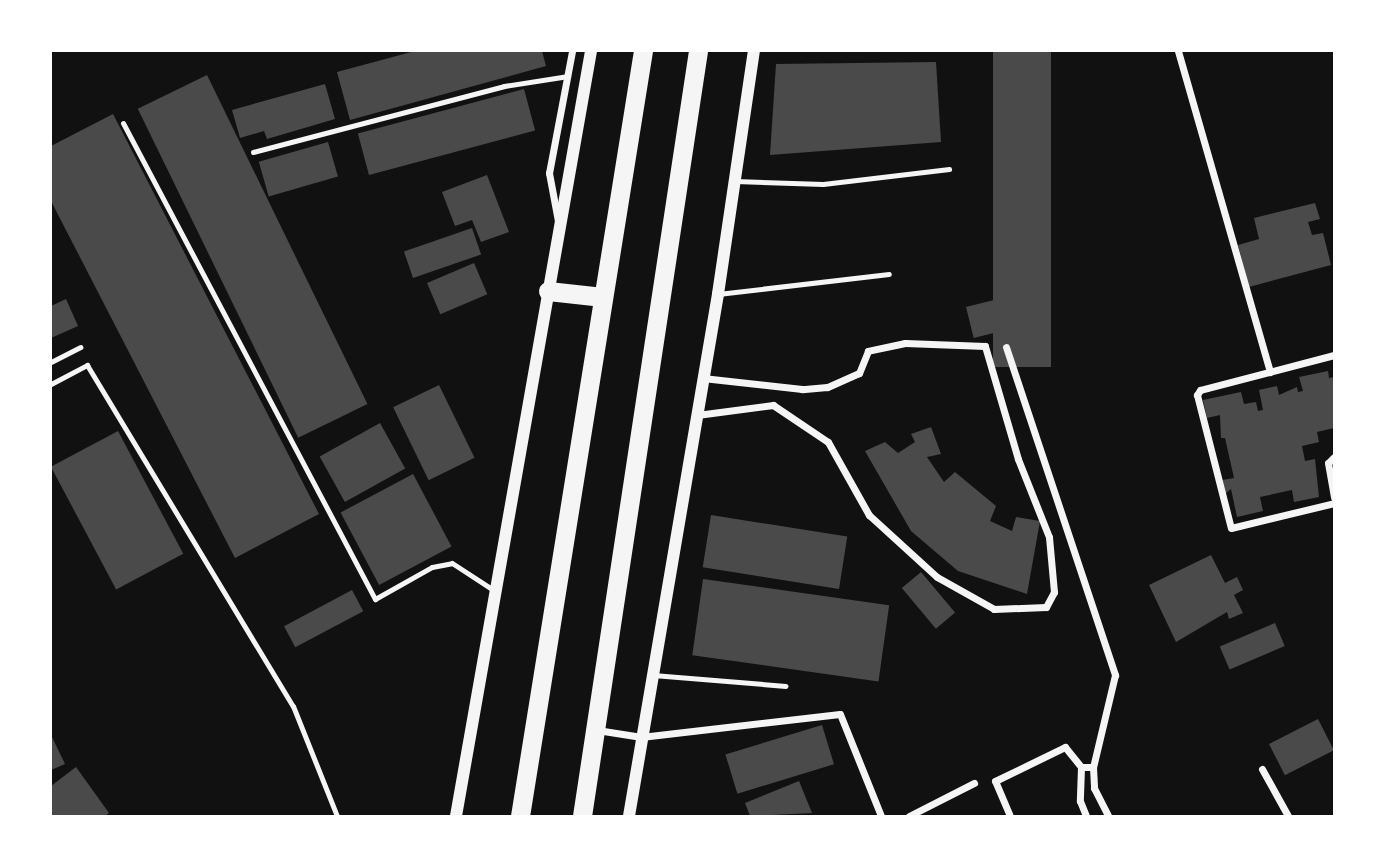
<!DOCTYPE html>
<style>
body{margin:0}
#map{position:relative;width:1385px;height:867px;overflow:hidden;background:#111;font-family:"Work Sans",sans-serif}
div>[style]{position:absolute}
.building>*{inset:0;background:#4a4a4a;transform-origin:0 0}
.service>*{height:5px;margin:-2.5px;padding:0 2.5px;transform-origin:2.5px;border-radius:2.5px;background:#f5f5f5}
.minor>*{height:7px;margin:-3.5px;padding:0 3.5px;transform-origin:3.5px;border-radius:3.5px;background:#f5f5f5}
.tertiary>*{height:12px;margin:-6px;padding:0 6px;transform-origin:6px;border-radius:6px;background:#f5f5f5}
.trunk>*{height:19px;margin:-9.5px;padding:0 9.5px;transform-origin:9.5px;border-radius:9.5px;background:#f5f5f5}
span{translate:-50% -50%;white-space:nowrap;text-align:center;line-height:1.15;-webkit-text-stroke:5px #fff;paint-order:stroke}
.frame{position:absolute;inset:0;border:52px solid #fff;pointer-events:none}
</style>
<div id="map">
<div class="building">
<div style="clip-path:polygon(415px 51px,542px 51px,546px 66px,350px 120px,337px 72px)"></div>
<div style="left:993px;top:51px;width:58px;height:316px"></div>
<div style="clip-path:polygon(936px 62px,941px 142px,770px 155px,776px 64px)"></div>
<div style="left:207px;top:75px;width:366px;height:77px;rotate:64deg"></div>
<div style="clip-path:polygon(325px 84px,335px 119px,267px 139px,264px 131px,240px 138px,232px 110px)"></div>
<div style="left:524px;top:89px;width:43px;height:172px;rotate:75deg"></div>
<div style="clip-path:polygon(113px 114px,319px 514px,235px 558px,51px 201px,51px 146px)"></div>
<div style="left:328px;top:142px;width:36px;height:72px;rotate:74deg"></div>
<div style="clip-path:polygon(487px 175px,509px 232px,481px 242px,472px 220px,455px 226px,442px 192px)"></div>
<div style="clip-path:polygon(1315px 203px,1320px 219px,1308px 222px,1312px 235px,1323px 233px,1331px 265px,1249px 287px,1238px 245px,1259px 239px,1254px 218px)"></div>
<div style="left:472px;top:228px;width:28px;height:72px;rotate:71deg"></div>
<div style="left:474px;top:263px;width:34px;height:51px;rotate:67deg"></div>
<div style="clip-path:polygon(66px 299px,78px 326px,51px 338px,51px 306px)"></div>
<div style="left:998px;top:299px;width:32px;height:33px;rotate:76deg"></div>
<div style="clip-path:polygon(1328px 371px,1329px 378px,1334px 377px,1334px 428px,1317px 432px,1319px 442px,1302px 446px,1305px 461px,1315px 459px,1319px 497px,1294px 502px,1292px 490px,1260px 497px,1263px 511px,1237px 517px,1231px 489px,1225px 494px,1222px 480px,1234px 478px,1225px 438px,1221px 438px,1220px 415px,1207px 418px,1203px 400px,1241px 392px,1244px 404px,1256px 402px,1258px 411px,1263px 410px,1259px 390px,1277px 386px,1279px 395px,1297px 387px,1298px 392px,1303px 391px,1299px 377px)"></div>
<div style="left:439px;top:385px;width:81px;height:51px;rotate:64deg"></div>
<div style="left:380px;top:423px;width:52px;height:69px;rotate:61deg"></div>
<div style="clip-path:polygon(931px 427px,941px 454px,927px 457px,944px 482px,955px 472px,996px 506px,990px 521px,1012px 531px,1016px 517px,1040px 521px,1027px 594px,958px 571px,911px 531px,865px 451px,885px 442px,898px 453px,915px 442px,911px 434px)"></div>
<div style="left:118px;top:431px;width:139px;height:76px;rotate:62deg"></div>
<div style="left:413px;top:474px;width:82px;height:82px;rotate:62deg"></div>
<div style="left:711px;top:515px;width:138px;height:53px;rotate:9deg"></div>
<div style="clip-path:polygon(1211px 555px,1225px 583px,1237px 577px,1243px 590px,1234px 595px,1243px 613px,1229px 619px,1227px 612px,1176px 642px,1149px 585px)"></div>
<div style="left:921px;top:572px;width:53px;height:25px;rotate:50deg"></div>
<div style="left:703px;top:579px;width:188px;height:77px;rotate:8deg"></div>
<div style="left:352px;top:590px;width:24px;height:77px;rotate:62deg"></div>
<div style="left:1275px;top:623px;width:25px;height:60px;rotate:67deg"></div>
<div style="left:1318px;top:719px;width:35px;height:55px;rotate:63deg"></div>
<div style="left:822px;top:725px;width:41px;height:101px;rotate:73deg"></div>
<div style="clip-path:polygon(51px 735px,65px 764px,51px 770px)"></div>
<div style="clip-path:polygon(76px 767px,109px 813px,105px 816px,51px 816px,51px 786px)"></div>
<div style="clip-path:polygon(799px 781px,812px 813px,750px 816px,745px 803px)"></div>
</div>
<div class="service">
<div style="left:123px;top:123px;width:539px;rotate:62.1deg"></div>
<div style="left:375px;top:599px;width:65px;rotate:-29.3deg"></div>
<div style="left:432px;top:567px;width:20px;rotate:-11deg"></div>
<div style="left:452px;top:563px;width:51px;rotate:33.1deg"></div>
<div style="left:253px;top:152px;width:260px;rotate:-14.7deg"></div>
<div style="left:504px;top:86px;width:65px;rotate:-8.9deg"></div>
<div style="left:735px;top:181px;width:88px;rotate:2deg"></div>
<div style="left:823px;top:184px;width:127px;rotate:-6.8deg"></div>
<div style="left:718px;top:294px;width:172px;rotate:-6.7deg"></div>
<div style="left:51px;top:362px;width:33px;rotate:-27deg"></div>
<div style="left:51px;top:384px;width:41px;rotate:-27.8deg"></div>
<div style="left:87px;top:365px;width:398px;rotate:58.9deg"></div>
<div style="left:293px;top:706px;width:118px;rotate:68.2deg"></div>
<div style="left:653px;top:675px;width:133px;rotate:4.7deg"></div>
</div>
<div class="minor">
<div style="left:1178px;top:51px;width:334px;rotate:74deg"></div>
<div style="left:558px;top:221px;width:49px;rotate:-100.6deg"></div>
<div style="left:549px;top:173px;width:124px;rotate:-79.3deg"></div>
<div style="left:1006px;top:347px;width:346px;rotate:71.6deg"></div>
<div style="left:1115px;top:675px;width:95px;rotate:103.4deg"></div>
<div style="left:1093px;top:767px;width:21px;rotate:87deg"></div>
<div style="left:1094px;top:788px;width:31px;rotate:63deg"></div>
<div style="left:1334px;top:355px;width:138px;rotate:165.4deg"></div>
<div style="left:1200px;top:390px;width:6px;rotate:121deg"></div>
<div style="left:1197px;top:395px;width:137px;rotate:75.7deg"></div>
<div style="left:1231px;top:528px;width:106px;rotate:-13.6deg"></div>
<div style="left:697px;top:415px;width:77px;rotate:-7.5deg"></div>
<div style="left:773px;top:405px;width:66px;rotate:33.9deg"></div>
<div style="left:828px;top:442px;width:84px;rotate:60.7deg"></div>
<div style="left:869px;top:515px;width:92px;rotate:42.4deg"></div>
<div style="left:937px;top:577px;width:65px;rotate:29.3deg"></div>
<div style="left:994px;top:609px;width:52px;rotate:-2.2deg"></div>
<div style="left:1046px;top:607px;width:17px;rotate:-62deg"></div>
<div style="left:1054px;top:592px;width:55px;rotate:-95.2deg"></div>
<div style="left:1049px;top:537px;width:84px;rotate:-111.7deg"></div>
<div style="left:1018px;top:459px;width:118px;rotate:-106.3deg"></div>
<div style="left:985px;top:346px;width:80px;rotate:-177.9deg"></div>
<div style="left:905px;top:343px;width:38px;rotate:168deg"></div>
<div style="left:868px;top:351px;width:24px;rotate:112deg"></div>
<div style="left:859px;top:373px;width:35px;rotate:156deg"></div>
<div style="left:827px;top:387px;width:25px;rotate:175deg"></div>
<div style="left:802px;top:389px;width:100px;rotate:-173.7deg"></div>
<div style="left:1334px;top:457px;width:8px;rotate:135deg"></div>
<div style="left:1328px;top:463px;width:35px;rotate:80deg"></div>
<div style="left:597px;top:730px;width:45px;rotate:9deg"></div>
<div style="left:641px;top:737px;width:200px;rotate:-6.6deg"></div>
<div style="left:840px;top:714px;width:110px;rotate:68.1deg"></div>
<div style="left:1081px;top:767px;width:34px;rotate:92deg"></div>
<div style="left:1080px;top:801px;width:16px;rotate:68deg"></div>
<div style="left:1262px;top:769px;width:54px;rotate:61deg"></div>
<div style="left:909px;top:816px;width:73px;rotate:-26.9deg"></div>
<div style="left:1010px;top:816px;width:38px;rotate:-113deg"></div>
<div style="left:995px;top:781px;width:78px;rotate:-25.9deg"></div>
<div style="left:1065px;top:747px;width:26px;rotate:51deg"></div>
<div style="left:1081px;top:767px;width:12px"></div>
</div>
<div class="tertiary">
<div style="left:456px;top:816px;width:777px;rotate:-79.99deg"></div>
<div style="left:629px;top:816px;width:530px;rotate:-80.32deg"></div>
<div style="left:718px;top:294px;width:246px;rotate:-81.6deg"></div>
</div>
<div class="trunk">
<div style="left:548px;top:291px;width:55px;rotate:6.2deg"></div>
<div style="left:520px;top:816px;width:775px;rotate:-80.87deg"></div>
<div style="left:582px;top:816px;width:774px;rotate:-81.38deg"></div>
</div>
<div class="frame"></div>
</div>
